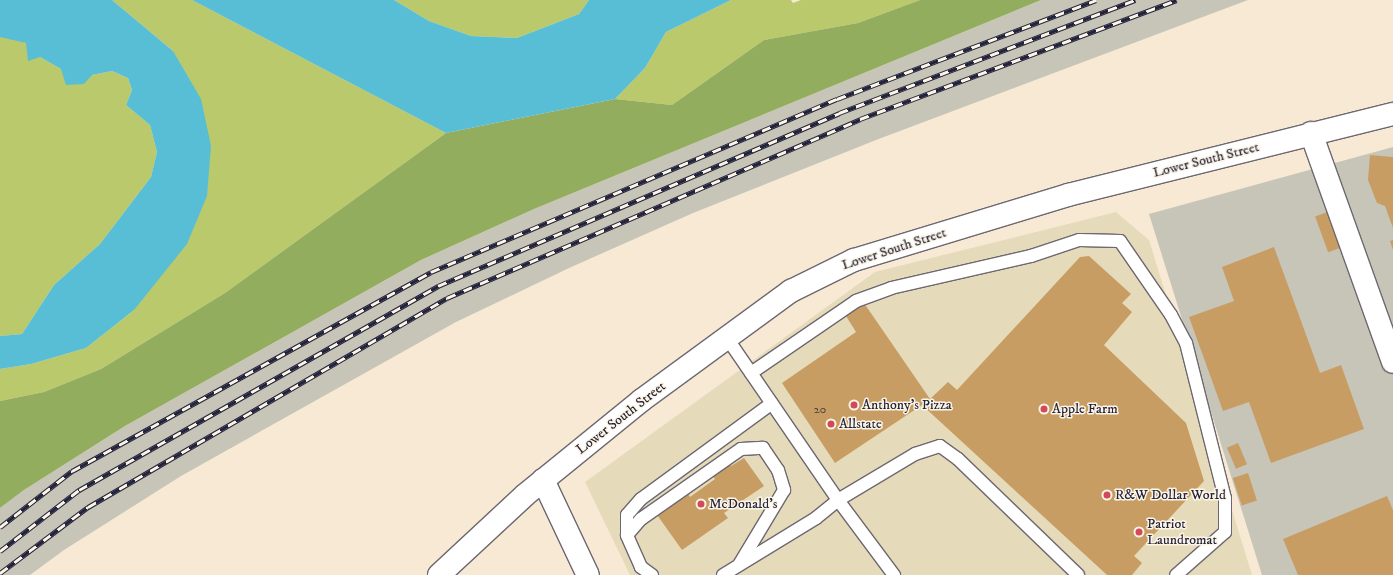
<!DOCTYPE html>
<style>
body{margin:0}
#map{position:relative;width:1393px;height:575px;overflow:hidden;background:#f7e9d3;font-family:"IM FELL DW Pica",serif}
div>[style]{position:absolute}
.built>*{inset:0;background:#e5dbba}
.industrial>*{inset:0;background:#c7c5b8}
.green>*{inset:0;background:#bac96b}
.forest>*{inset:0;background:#93ad5f}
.water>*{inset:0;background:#57bed5}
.building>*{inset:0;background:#c89d64;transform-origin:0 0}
.roads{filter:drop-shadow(1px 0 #6d6870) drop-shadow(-1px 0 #6d6870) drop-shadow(0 1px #6d6870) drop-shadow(0 -1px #6d6870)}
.lane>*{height:12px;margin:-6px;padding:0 6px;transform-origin:6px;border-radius:6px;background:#fff}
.street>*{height:22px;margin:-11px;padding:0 11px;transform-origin:11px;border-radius:11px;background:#fff}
.rail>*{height:4.5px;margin-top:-2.25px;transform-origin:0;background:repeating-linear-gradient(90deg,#fcf5e5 0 9px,#22223b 0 18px);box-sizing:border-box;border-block:1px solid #22223b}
.dots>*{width:11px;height:11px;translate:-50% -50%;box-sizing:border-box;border:2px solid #fcf5e5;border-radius:50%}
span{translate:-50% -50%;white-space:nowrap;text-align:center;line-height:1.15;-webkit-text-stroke:3px #fcf5e5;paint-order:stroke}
.number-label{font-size:12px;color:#4c4145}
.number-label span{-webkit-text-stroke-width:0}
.street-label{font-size:14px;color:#22223b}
.poi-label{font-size:14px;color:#22223b}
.left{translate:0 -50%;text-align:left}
</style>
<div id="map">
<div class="built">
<div style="clip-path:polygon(1116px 212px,1149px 240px,1252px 575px,630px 575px,585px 482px,875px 272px)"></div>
</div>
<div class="industrial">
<div style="clip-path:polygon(1041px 0,1248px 0,876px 140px,693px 213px,569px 268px,456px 322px,181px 476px,64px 550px,30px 575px,0 575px,0 508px,24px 490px,125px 426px,421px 260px,534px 209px)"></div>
<div style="clip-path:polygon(1393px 147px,1393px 575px,1262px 575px,1149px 214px)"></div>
</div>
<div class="green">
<div style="clip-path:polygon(112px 0,192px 0,446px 133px,225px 293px,101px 369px,44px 392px,0 401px,0 369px,31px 364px,86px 348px,134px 310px,173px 51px)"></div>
<div style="clip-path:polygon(394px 0,589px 0,579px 14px,517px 38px,471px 36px,429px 21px)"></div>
<div style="clip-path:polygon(731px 0,791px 0,793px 3px,801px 0,920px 0,858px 23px,764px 40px,672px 105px,615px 99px,645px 68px,666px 32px)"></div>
<div style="clip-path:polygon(0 35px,26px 43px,40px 57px,61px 69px,92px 75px,112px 71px,128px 78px,132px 90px,126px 105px,150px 125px,157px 152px,151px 177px,100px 244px,54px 285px,22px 334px,0 336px)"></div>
</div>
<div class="forest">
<div style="clip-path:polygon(920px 0,1041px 0,534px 209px,421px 260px,125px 426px,24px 490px,0 508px,0 401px,44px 392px,101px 369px,225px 293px,446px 133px,615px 99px,672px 105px,764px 40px,858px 23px)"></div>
</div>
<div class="water">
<div style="clip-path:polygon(0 0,112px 0,173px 51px,201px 99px,211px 146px,207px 196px,187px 244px,134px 310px,86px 348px,31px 364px,0 369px,0 336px,22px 334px,54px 285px,100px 244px,151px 177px,157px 152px,150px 125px,126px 105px,132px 90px,128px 78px,112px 71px,92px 75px,84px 84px,66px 85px,61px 69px,40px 57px,28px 61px,26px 43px,0 37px)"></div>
<div style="clip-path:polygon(192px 0,394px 0,429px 21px,471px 36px,517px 38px,579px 14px,589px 0,731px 0,666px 32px,645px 68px,615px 99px,446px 133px)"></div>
</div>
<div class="building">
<div style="clip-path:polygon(1370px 155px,1393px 157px,1393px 228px,1385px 206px,1377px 203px,1368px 180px)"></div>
<div style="left:1333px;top:210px;width:38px;height:19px;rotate:70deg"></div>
<div style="clip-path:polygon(1393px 240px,1393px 250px,1390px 241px)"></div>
<div style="clip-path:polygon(1274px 247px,1320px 373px,1341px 365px,1364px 429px,1271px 463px,1249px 402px,1223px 411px,1189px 317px,1234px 301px,1222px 267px)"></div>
<div style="clip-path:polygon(1089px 256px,1131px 294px,1122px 303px,1132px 312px,1104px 345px,1186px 423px,1204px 481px,1134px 556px,1142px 563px,1132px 575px,1107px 575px,922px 405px,835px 463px,782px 383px,856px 332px,846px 316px,864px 303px,930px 399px,948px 382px,957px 390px,1080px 257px)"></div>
<div style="left:1238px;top:443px;width:23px;height:12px;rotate:67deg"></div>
<div style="clip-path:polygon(744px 458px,764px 486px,724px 513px,728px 518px,682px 550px,655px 512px,686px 490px,690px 497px,715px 479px,712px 475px,729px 463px,731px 466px)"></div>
<div style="left:1248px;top:473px;width:29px;height:16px;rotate:72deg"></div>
<div style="clip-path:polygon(1387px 496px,1393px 510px,1393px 575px,1298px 575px,1283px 539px)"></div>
</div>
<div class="roads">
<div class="lane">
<div style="left:727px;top:338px;width:196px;rotate:55.6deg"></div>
<div style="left:838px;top:500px;width:90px;rotate:-30.9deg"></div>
<div style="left:915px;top:454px;width:26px;rotate:-18deg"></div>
<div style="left:940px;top:446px;width:22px;rotate:36deg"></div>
<div style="left:958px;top:459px;width:167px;rotate:44deg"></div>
<div style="left:751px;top:373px;width:127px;rotate:-34.4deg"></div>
<div style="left:856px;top:301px;width:37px;rotate:-20deg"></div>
<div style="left:891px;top:288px;width:144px;rotate:-12.9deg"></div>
<div style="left:1031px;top:256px;width:51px;rotate:-18.4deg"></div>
<div style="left:1079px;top:240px;width:41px;rotate:1.4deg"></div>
<div style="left:1120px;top:241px;width:90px;rotate:55.4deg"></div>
<div style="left:1171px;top:315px;width:32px;rotate:62deg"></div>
<div style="left:1186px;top:343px;width:160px;rotate:75.9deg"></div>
<div style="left:1225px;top:498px;width:34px;rotate:90deg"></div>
<div style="left:1225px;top:532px;width:65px;rotate:138.7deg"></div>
<div style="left:627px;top:535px;width:21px;rotate:-49deg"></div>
<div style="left:641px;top:519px;width:122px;rotate:-35deg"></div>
<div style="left:741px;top:449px;width:22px;rotate:-3deg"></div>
<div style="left:763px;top:448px;width:27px;rotate:56deg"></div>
<div style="left:778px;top:470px;width:21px;rotate:73deg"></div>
<div style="left:784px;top:490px;width:87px;rotate:121deg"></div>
<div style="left:652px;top:575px;width:14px;rotate:-144deg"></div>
<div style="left:641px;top:567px;width:35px;rotate:-114deg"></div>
<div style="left:627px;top:535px;width:20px;rotate:-90deg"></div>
<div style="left:627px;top:515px;width:21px;rotate:-49deg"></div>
<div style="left:641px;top:499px;width:162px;rotate:-36.2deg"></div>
<div style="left:723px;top:575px;width:109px;rotate:-31.5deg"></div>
<div style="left:816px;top:518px;width:28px;rotate:-39deg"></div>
<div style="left:838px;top:500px;width:94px;rotate:53.3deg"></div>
</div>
<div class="street">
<div style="left:1311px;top:133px;width:243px;rotate:70.3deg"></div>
<div style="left:543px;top:480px;width:105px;rotate:64.7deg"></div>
<div style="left:439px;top:575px;width:117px;rotate:-42.9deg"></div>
<div style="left:525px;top:495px;width:151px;rotate:-39.1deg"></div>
<div style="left:642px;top:400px;width:185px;rotate:-36.2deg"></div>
<div style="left:791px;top:291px;width:70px;rotate:-26.2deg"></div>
<div style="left:854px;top:260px;width:224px;rotate:-16.9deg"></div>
<div style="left:1068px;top:195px;width:335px;rotate:-14deg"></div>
</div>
</div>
<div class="rail">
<div style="left:0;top:527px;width:91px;rotate:-37.9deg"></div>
<div style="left:72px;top:471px;width:410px;rotate:-29deg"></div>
<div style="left:431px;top:272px;width:441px;rotate:-23.1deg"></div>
<div style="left:837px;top:99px;width:277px;rotate:-20.9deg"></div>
<div style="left:0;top:551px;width:100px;rotate:-37.7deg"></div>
<div style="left:79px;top:490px;width:413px;rotate:-29.6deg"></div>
<div style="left:438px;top:286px;width:437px;rotate:-23.3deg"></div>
<div style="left:839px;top:113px;width:317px;rotate:-20.9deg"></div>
<div style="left:0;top:573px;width:110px;rotate:-36.9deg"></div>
<div style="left:88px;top:507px;width:415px;rotate:-30.2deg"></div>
<div style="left:447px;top:298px;width:450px;rotate:-23.4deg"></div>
<div style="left:860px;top:119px;width:338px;rotate:-20.6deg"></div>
</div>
<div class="dots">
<div style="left:854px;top:405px;background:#d1495b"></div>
<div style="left:1044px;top:409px;background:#d1495b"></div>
<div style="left:831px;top:424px;background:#d1495b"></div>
<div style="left:1107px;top:495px;background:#d1495b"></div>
<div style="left:701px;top:504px;background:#d1495b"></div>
<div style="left:1139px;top:532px;background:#d1495b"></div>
</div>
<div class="number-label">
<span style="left:820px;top:410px">20</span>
</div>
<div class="street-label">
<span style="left:1206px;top:160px;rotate:-14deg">Lower South Street</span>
<span style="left:894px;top:249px;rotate:-18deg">Lower South Street</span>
<span style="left:621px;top:418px;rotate:-38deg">Lower South Street</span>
</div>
<div class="poi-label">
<span class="left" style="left:862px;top:405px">Anthony's Pizza</span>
<span class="left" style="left:1052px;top:409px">Apple Farm</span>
<span class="left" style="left:839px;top:424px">Allstate</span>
<span class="left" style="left:1115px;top:495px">R&amp;W Dollar World</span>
<span class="left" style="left:709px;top:504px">McDonald's</span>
<span class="left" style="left:1147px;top:532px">Patriot<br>Laundromat</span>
</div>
</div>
